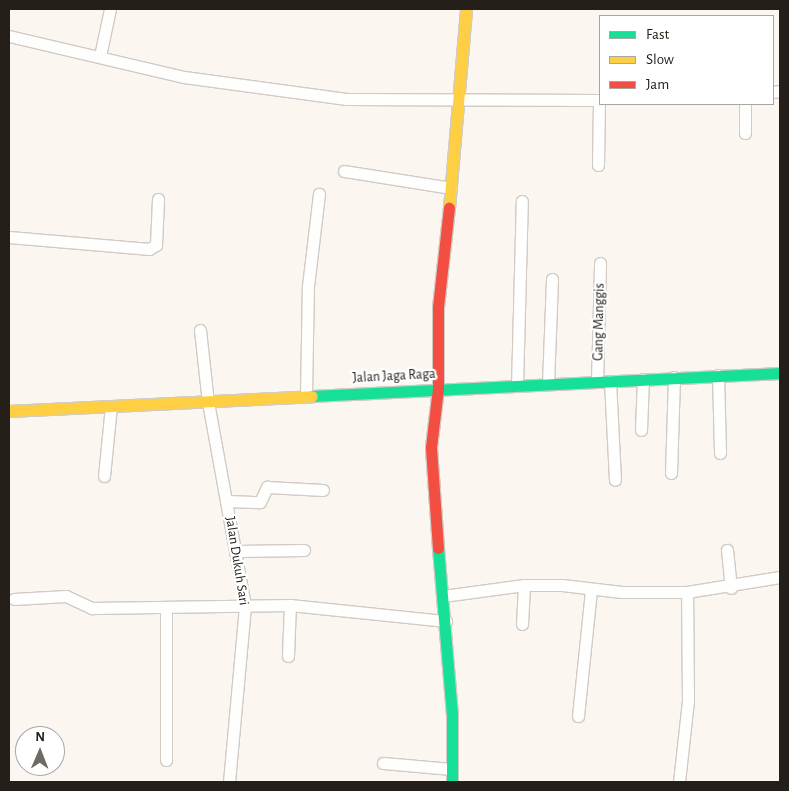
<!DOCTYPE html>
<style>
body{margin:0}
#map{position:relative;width:789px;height:791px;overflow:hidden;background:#fbf6f0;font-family:"Alegreya Sans",sans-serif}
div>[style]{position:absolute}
.roads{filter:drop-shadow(1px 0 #d0cbc5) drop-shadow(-1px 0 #d0cbc5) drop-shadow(0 1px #d0cbc5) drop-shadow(0 -1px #d0cbc5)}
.street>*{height:11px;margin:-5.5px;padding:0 5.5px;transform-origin:5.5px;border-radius:5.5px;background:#fefefd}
.fast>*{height:11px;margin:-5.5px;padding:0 5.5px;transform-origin:5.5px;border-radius:5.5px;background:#16e098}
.slow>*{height:11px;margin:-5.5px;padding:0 5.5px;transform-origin:5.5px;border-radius:5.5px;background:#ffcf43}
.jam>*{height:11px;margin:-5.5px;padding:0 5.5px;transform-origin:5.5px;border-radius:5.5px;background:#f24e42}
span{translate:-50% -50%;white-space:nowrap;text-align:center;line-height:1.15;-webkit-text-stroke:4.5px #fff;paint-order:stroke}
.street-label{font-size:14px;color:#242019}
.frame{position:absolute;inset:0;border:10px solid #242019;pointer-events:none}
.legend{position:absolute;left:599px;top:15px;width:175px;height:90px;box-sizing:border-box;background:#fff;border:1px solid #a7a6a3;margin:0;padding:6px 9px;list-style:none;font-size:15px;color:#242019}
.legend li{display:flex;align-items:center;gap:10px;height:25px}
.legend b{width:25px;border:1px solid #a7a6a3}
.north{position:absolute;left:15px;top:726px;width:50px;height:50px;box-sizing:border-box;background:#fff;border:1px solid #a7a6a3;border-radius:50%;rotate:1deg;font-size:14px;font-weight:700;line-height:20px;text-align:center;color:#242019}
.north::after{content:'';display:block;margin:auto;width:18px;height:22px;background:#6f6b64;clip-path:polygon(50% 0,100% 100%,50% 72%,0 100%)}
</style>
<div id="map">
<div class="roads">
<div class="street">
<div style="left:9px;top:36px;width:180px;rotate:13.2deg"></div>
<div style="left:184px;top:77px;width:164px;rotate:7.7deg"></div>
<div style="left:347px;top:99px;width:253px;rotate:0.2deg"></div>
<div style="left:100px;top:56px;width:48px;rotate:-78deg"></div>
<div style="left:773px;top:92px;width:7px;rotate:-8deg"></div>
<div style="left:745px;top:104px;width:29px;rotate:90deg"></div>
<div style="left:598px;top:165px;width:65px;rotate:-89.1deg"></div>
<div style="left:344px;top:171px;width:108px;rotate:9deg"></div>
<div style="left:9px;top:237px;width:141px;rotate:4.9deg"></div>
<div style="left:149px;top:249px;width:8px;rotate:-30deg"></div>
<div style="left:156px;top:245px;width:46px;rotate:-87.5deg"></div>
<div style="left:200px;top:330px;width:72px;rotate:83.7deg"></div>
<div style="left:208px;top:402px;width:207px;rotate:79.7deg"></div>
<div style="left:245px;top:606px;width:177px;rotate:95.2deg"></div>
<div style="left:718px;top:375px;width:78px;rotate:88.5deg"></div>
<div style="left:597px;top:381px;width:118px;rotate:-88.5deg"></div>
<div style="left:610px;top:381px;width:99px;rotate:87.1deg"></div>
<div style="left:548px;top:384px;width:105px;rotate:-87.8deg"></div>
<div style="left:517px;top:386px;width:185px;rotate:-88.5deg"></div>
<div style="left:306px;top:396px;width:110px;rotate:-89deg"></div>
<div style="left:308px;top:286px;width:93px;rotate:-83.2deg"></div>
<div style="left:641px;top:430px;width:51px;rotate:-87.8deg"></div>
<div style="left:671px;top:473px;width:96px;rotate:-88.2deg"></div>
<div style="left:104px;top:476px;width:70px;rotate:-84.3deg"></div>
<div style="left:227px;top:501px;width:33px;rotate:2deg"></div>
<div style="left:260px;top:502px;width:17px;rotate:-65deg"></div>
<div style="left:267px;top:487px;width:56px;rotate:3.1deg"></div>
<div style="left:727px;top:550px;width:38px;rotate:84deg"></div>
<div style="left:237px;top:551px;width:67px;rotate:-0.9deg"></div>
<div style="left:443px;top:596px;width:82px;rotate:-7.7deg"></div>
<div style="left:524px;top:585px;width:38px"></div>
<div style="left:562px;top:585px;width:60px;rotate:6.7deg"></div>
<div style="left:622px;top:592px;width:65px"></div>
<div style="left:687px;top:592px;width:94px;rotate:-9.2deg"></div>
<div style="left:14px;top:599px;width:52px;rotate:-3.3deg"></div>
<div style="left:66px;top:596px;width:29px;rotate:25deg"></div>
<div style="left:92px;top:608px;width:198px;rotate:-0.9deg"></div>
<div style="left:290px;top:605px;width:157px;rotate:5.9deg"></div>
<div style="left:522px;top:624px;width:39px;rotate:-87deg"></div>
<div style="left:288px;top:656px;width:51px;rotate:-87.8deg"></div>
<div style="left:578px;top:716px;width:126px;rotate:-84.1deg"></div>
<div style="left:166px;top:760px;width:153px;rotate:-90deg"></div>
<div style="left:383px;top:763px;width:69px;rotate:5deg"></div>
<div style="left:679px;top:782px;width:82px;rotate:-83.7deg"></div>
<div style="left:688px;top:700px;width:108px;rotate:-90.5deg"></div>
</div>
<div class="fast">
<div style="left:312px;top:396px;width:469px;rotate:-2.8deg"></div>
<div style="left:438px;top:548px;width:166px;rotate:85.2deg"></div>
<div style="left:452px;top:713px;width:69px;rotate:90deg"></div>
</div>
<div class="slow">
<div style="left:449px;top:208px;width:200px;rotate:-85.1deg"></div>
<div style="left:9px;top:411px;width:303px;rotate:-2.8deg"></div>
</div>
<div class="jam">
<div style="left:438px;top:548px;width:101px;rotate:-94deg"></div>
<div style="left:431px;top:447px;width:59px;rotate:-83.2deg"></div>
<div style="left:438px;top:388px;width:81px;rotate:-90deg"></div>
<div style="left:438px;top:307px;width:100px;rotate:-83.7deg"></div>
</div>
</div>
<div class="street-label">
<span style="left:599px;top:322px;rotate:-89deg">Gang Manggis</span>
<span style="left:394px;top:376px;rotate:-3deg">Jalan Jaga Raga</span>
<span style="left:237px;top:561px;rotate:81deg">Jalan Dukuh Sari</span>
</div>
<div class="frame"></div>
<ul class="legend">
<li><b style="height:6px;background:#16e098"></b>Fast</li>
<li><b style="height:6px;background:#ffcf43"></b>Slow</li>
<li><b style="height:6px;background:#f24e42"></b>Jam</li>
</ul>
<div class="north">N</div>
</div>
